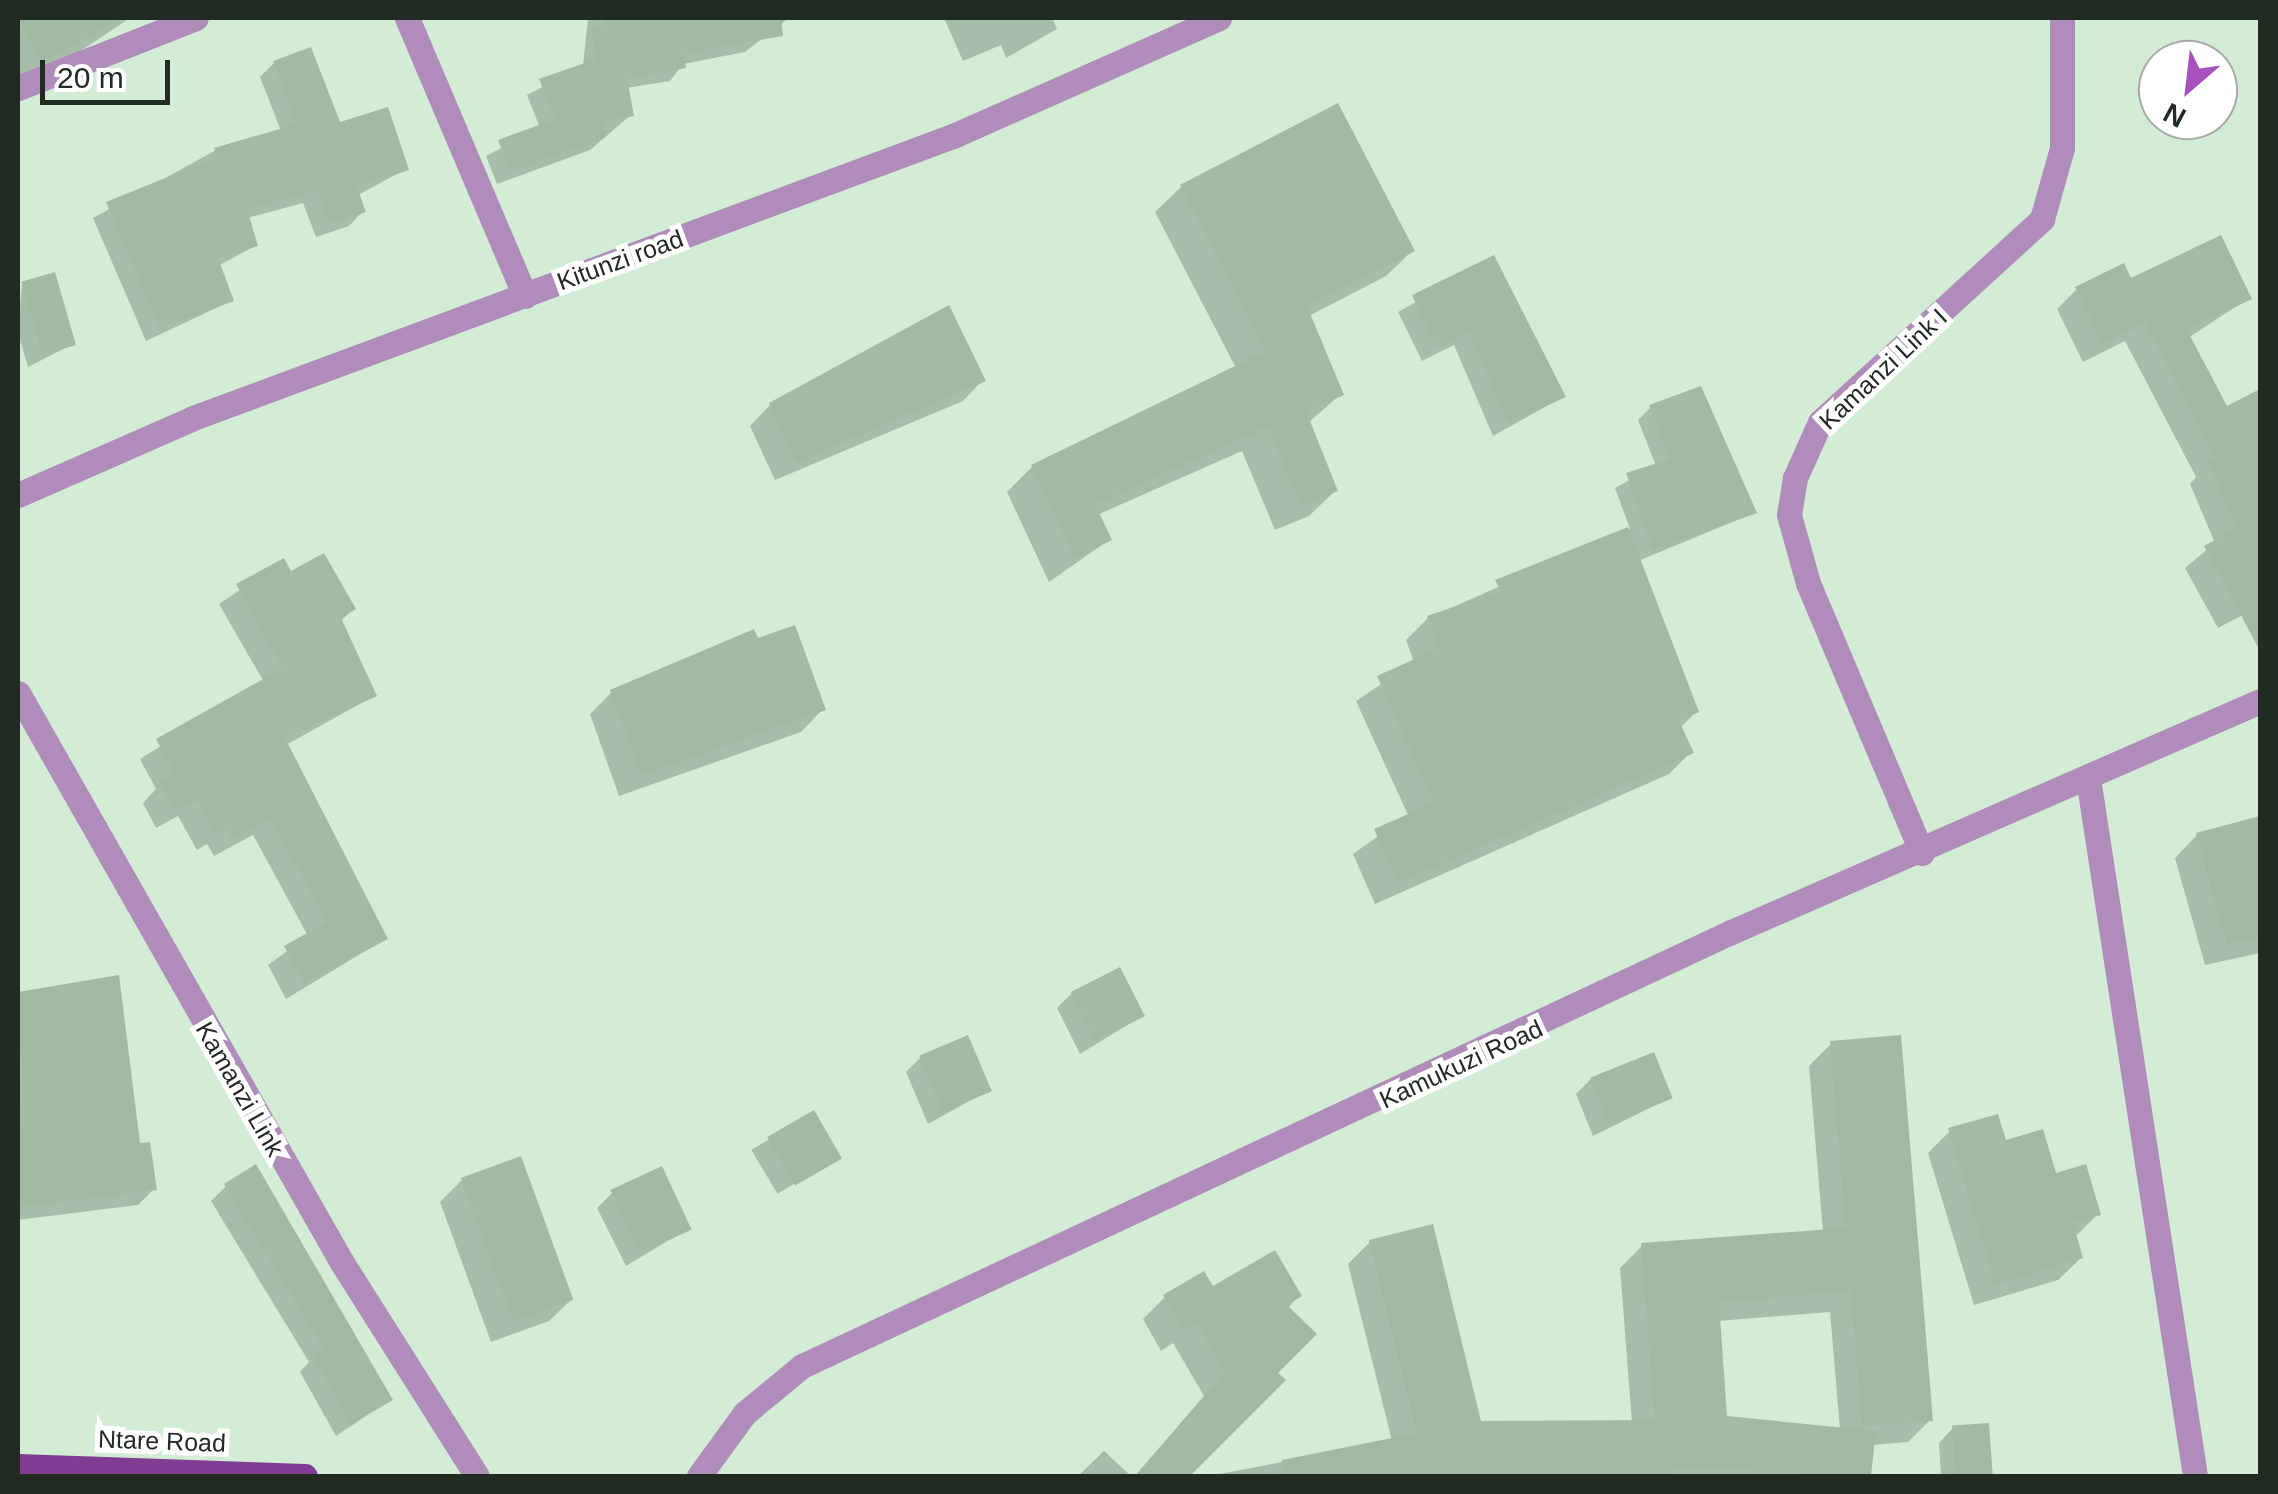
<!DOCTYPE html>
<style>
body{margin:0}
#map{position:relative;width:2278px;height:1494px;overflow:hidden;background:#d3ecd5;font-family:Helvetica,sans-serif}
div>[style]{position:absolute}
.shadow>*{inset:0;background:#0003;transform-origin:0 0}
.building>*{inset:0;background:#a2baa4;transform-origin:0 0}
.minor>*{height:25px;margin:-12.5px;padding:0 12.5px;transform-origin:12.5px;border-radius:12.5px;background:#b08cba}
.major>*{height:25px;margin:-12.5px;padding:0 12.5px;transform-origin:12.5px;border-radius:12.5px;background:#813d93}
span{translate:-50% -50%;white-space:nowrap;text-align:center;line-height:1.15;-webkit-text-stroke:10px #fff;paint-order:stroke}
.street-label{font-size:25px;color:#222b22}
.frame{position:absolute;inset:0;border:20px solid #222b22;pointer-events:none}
.north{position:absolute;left:2138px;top:40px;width:100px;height:100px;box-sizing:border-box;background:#fff;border:2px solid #a7aaa7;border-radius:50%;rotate:208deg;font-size:28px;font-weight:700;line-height:40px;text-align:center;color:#222b22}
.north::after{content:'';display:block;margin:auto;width:35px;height:45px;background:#a751bf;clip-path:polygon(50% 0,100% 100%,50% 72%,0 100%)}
.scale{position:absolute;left:40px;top:60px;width:130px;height:45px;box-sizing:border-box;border:5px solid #222b22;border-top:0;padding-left:12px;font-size:30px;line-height:35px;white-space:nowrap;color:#222b22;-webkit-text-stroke:8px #fff;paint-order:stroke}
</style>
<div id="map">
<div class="shadow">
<div style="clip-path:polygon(18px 18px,130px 18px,58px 66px,18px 80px)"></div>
<div style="clip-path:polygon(588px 18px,789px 18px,745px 52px,683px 64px,670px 81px,626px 88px,631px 115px,590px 150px,497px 184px,486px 156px,540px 128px,527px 95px,583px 66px)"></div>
<div style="clip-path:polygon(944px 18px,1052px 18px,1057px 29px,1006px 58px,1001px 45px,963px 61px)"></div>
<div style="clip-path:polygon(274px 63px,338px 125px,406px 169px,358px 195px,363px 211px,349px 226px,316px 237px,303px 203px,247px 218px,255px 246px,218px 266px,231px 301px,146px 341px,93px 218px,216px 150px,281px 131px,260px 77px)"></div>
<div style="clip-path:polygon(1181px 187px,1412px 251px,1386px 276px,1309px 316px,1341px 394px,1308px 423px,1335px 491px,1309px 516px,1275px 530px,1242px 451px,1097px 515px,1109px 540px,1049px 582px,1007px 492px,1032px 467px,1236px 368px,1155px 212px)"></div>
<div style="clip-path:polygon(1493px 259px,1563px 397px,1493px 436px,1454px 345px,1422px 361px,1398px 312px)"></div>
<div style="clip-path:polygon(2130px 282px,2249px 298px,2188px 338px,2226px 409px,2260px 392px,2260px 606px,2218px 628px,2185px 568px,2215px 543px,2190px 484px,2196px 477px,2125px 341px,2083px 362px,2057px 309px,2077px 289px)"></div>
<div style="clip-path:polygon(22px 284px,73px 344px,28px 367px,18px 333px)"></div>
<div style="clip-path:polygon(948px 309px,983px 380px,963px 401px,775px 480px,750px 426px,770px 405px)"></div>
<div style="clip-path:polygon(1651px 407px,1754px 513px,1638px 561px,1696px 712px,1680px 728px,1691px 752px,1669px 774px,1375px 904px,1353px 854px,1408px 815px,1356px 701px,1414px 662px,1406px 640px,1428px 618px,1630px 529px,1615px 488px,1656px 466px,1638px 420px)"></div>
<div style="clip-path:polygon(283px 561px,290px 575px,353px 609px,340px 622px,374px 696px,286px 745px,385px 939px,286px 999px,268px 965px,308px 936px,253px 835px,214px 856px,207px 844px,197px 850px,178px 816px,156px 828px,143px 803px,156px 789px,140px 759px,264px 682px,219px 604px)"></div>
<div style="clip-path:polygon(612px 692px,823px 709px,801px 732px,619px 796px,590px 714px)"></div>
<div style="clip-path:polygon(2260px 818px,2260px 953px,2205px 965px,2175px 858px,2197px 835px)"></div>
<div style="clip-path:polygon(117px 977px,138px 1146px,154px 1189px,138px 1205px,18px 1220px,18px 994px)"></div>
<div style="clip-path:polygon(1072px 993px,1142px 1016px,1080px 1054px,1057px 1008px)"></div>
<div style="clip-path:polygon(evenodd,1831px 1044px,1930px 1420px,1908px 1442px,1872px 1445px,1869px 1476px,1209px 1476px,1392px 1441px,1348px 1264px,1370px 1242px,1479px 1423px,1632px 1423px,1620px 1268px,1642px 1246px,1823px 1232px,1809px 1066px,1831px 1044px,1830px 1312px,1840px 1430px,1725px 1418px,1718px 1321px,1830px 1312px)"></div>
<div style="clip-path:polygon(921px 1057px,989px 1090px,928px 1124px,906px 1072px)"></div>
<div style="clip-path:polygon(1591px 1079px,1670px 1098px,1593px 1136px,1576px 1094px)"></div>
<div style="left:813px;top:1113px;width:51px;height:72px;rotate:59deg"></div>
<div style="clip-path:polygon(1950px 1131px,2005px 1144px,2098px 1214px,2075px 1237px,2081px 1258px,2058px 1280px,1974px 1305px,1928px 1153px)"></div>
<div style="clip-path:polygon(462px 1180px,572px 1299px,549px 1321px,491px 1342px,440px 1202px)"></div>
<div style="clip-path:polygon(226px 1186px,390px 1400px,336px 1436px,300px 1372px,309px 1362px,211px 1201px)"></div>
<div style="clip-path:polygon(612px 1193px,689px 1228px,626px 1266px,597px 1208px)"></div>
<div style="clip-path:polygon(1212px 1290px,1299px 1296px,1287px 1309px,1275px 1373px,1282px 1380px,1187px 1476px,1135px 1476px,1204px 1396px,1173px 1343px,1161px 1351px,1143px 1319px,1165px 1297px)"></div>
<div style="clip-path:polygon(1987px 1426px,1991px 1476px,1941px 1476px,1939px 1443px,1953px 1428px)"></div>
<div style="clip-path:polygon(1104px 1451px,1131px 1476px,1078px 1476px)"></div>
</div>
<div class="building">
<div style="clip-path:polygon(18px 18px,123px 18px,41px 62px)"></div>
<div style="clip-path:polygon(602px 18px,781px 18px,783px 36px,684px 53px,686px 68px,627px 78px,634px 116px,601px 122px,606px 137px,510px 172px,498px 140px,555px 119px,539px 79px,596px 59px,591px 29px,604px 27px)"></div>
<div style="clip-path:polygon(311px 47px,340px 122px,388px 107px,409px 170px,357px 187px,366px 212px,330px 224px,318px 190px,247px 209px,258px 246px,218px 258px,234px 301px,160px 328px,106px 202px,217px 157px,214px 148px,297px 124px,273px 61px)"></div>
<div style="clip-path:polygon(1338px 103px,1415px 251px,1307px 306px,1344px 395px,1306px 411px,1338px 491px,1301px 506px,1268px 427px,1095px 504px,1112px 540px,1075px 558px,1031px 465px,1266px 351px,1180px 185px)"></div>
<div style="clip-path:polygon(2221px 235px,2252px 299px,2187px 330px,2227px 406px,2260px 389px,2260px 651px,2204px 546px,2237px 528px,2208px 462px,2216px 459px,2145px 323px,2103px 344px,2075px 287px,2124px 263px,2131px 278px)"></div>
<div style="clip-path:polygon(1494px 255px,1566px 397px,1508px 423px,1469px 332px,1437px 348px,1412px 295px)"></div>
<div style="left:55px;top:272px;width:76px;height:35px;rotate:74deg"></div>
<div style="clip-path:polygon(949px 305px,986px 381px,796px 462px,769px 403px)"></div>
<div style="clip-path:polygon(1701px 386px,1757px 513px,1653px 550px,1626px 473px,1670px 459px,1649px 405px)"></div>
<div style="clip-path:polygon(1628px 527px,1699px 712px,1679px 721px,1694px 753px,1398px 883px,1374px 829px,1434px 803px,1377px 676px,1439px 648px,1427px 616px,1501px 591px,1495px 580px)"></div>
<div style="clip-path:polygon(324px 553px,356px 609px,341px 618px,377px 696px,285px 738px,388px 939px,304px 983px,284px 946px,327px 922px,271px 819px,232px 840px,226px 828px,215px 834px,197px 800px,175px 812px,159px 783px,175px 774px,156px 739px,283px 668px,236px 584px,284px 558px,291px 571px)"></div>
<div style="clip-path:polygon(795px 625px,826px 710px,641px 775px,610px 690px,754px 629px,758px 638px)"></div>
<div style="clip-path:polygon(2260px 816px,2260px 937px,2227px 944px,2196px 833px)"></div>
<div style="left:1120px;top:967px;width:55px;height:55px;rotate:63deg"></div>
<div style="clip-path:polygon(119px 975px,140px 1143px,150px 1142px,157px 1190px,18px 1207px,18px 1127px,25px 1126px,18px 992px)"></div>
<div style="left:968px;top:1035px;width:61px;height:53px;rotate:67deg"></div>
<div style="clip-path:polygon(1901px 1035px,1933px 1421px,1862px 1426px,1851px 1291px,1719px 1302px,1727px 1416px,1876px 1431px,1871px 1476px,1672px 1467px,1673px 1476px,1284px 1476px,1282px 1460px,1417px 1433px,1369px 1240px,1433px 1224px,1481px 1421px,1655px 1420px,1641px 1243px,1846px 1228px,1830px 1041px)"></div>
<div style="left:1654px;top:1052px;width:50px;height:69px;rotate:68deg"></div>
<div style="left:814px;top:1110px;width:56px;height:54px;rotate:60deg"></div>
<div style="clip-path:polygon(1998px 1114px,2006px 1140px,2043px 1129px,2056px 1173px,2086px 1164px,2101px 1215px,2073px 1223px,2083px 1258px,1995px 1284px,1948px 1128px)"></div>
<div style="left:521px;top:1156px;width:153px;height:64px;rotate:70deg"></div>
<div style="clip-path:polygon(256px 1164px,393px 1400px,351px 1424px,313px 1355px,324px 1349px,224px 1184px)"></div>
<div style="left:662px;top:1166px;width:70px;height:57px;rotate:65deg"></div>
<div style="clip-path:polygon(1275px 1250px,1302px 1296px,1287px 1305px,1317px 1334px,1278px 1373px,1286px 1380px,1190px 1476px,1135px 1476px,1225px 1372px,1196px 1323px,1184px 1331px,1163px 1295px,1204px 1271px,1213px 1286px)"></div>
<div style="left:1989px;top:1423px;width:53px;height:37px;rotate:86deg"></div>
</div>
<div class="minor">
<div style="left:407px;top:18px;width:302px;rotate:67deg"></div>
<div style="left:18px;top:88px;width:191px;rotate:-21.5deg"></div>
<div style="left:18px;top:495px;width:191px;rotate:-23.7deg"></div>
<div style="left:193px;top:418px;width:811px;rotate:-20.36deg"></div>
<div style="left:953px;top:136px;width:291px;rotate:-23.9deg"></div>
<div style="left:18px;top:693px;width:653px;rotate:60.37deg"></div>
<div style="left:341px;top:1261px;width:254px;rotate:57.7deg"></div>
<div style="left:2088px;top:778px;width:706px;rotate:81.28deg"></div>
<div style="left:1922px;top:853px;width:293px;rotate:-112.9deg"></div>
<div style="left:1808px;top:583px;width:71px;rotate:-105.6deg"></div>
<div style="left:1789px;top:515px;width:37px;rotate:-81deg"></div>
<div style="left:1795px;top:478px;width:61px;rotate:-65.9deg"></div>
<div style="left:1820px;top:422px;width:301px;rotate:-42.4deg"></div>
<div style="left:2042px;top:219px;width:74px;rotate:-74.3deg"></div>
<div style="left:2062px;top:148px;width:130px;rotate:-90deg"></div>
<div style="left:699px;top:1476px;width:78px;rotate:-53.9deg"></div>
<div style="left:745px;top:1413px;width:74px;rotate:-39.5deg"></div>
<div style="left:802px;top:1366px;width:1023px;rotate:-25.04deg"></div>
<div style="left:1729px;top:933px;width:579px;rotate:-23.6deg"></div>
</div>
<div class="major">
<div style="left:18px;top:1466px;width:287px;rotate:2deg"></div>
</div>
<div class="street-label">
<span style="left:620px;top:260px;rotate:-20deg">Kitunzi road</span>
<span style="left:1883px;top:369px;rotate:-43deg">Kamanzi Link I</span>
<span style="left:1461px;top:1064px;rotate:-25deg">Kamukuzi Road</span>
<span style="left:240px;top:1089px;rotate:60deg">Kamanzi Link</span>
<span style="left:162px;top:1441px;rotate:2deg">Ntare Road</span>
</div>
<div class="frame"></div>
<div class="north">N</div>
<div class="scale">20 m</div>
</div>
